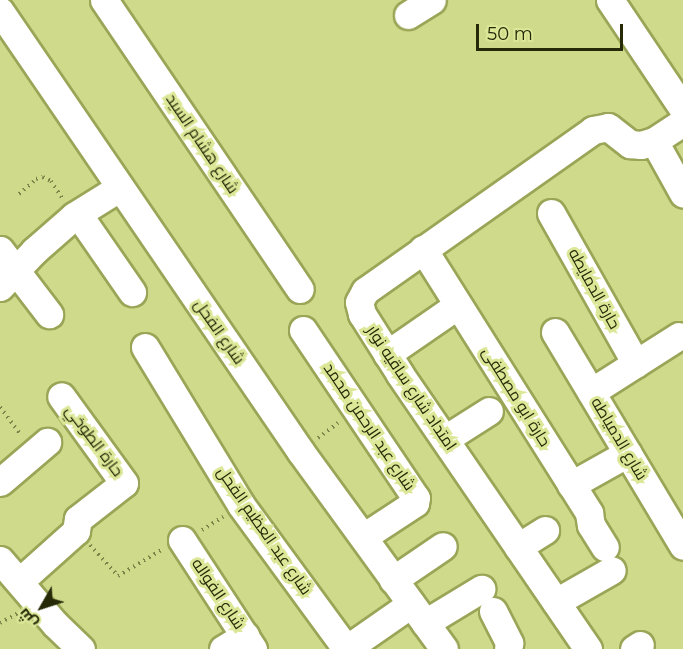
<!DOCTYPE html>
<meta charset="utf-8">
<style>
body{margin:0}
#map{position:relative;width:683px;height:649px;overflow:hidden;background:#cfda8a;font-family:Montserrat,Cairo,sans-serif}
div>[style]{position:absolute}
.path>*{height:4px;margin-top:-2px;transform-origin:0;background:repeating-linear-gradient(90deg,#7c844a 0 1.5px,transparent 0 6px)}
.roads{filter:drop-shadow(2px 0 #9ba557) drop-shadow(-2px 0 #9ba557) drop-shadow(0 2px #9ba557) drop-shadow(0 -2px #9ba557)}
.minor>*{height:27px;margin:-13.5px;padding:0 13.5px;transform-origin:13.5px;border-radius:13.5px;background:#fff}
span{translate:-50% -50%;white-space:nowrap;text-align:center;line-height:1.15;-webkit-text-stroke:6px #dce797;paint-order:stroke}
.street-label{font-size:16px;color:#262a08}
.north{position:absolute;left:12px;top:577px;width:60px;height:60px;-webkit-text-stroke:4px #dce797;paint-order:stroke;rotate:231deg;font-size:16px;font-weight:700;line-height:24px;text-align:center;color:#262a08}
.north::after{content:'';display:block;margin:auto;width:21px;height:27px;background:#262a08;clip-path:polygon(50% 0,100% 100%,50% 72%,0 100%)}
.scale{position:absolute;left:476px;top:24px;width:147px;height:27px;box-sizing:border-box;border:3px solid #262a08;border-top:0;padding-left:8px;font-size:18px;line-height:21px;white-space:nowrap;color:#262a08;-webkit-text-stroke:4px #dce797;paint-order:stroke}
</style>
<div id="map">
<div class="path">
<div style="left:19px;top:194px;width:23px;rotate:-41deg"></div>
<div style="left:36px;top:179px;width:7px;rotate:-16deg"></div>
<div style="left:43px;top:177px;width:9px;rotate:27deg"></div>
<div style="left:51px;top:181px;width:20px;rotate:57deg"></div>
<div style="left:0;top:407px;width:35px;rotate:53deg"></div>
<div style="left:318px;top:438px;width:25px;rotate:-37deg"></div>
<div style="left:202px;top:530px;width:25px;rotate:-32deg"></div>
<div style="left:90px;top:545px;width:42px;rotate:47.9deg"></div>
<div style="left:118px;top:576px;width:52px;rotate:-31deg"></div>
<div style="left:0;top:623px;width:21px;rotate:-29deg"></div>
</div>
<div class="roads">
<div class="minor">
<div style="left:104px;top:0;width:349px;rotate:55.9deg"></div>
<div style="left:610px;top:0;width:131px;rotate:56.2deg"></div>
<div style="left:0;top:11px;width:534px;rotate:55.68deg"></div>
<div style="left:301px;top:452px;width:243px;rotate:54deg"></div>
<div style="left:408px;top:15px;width:28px;rotate:-32deg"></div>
<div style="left:654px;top:141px;width:60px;rotate:60.9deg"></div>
<div style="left:551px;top:213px;width:173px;rotate:60.6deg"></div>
<div style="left:78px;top:214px;width:95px;rotate:55.3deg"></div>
<div style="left:423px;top:249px;width:312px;rotate:57.8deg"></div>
<div style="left:589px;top:513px;width:12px;rotate:81deg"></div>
<div style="left:591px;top:525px;width:26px;rotate:58deg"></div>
<div style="left:0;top:250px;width:81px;rotate:52.6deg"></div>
<div style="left:0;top:287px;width:50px;rotate:-46.6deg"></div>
<div style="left:34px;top:251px;width:53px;rotate:-41.2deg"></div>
<div style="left:74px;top:216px;width:53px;rotate:-31.9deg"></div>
<div style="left:303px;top:330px;width:202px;rotate:56.1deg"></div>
<div style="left:416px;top:498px;width:5px;rotate:101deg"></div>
<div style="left:415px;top:503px;width:62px;rotate:146.8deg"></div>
<div style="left:555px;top:332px;width:249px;rotate:59.1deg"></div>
<div style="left:145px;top:347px;width:185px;rotate:58.7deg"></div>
<div style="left:241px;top:505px;width:171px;rotate:53.8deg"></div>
<div style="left:342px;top:643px;width:10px;rotate:11deg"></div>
<div style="left:352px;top:645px;width:72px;rotate:-34.8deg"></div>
<div style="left:387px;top:354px;width:86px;rotate:-34.6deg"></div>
<div style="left:591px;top:392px;width:104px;rotate:-32.5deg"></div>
<div style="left:445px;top:439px;width:52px;rotate:-32.5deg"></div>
<div style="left:0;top:482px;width:62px;rotate:-40.4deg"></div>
<div style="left:571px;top:485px;width:65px;rotate:-29.3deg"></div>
<div style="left:182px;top:540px;width:130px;rotate:56.9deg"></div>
<div style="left:518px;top:547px;width:32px;rotate:-32deg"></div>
<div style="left:0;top:560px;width:84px;rotate:49.3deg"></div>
<div style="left:55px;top:624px;width:36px;rotate:44deg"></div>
<div style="left:393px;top:580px;width:60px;rotate:-34.2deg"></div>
<div style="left:20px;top:581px;width:75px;rotate:-41.8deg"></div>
<div style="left:76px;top:531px;width:12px;rotate:-81deg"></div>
<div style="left:78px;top:519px;width:58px;rotate:-38deg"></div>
<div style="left:124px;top:483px;width:107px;rotate:-125.9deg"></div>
<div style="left:556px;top:602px;width:64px;rotate:-29.7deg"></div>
<div style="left:493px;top:611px;width:36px;rotate:63deg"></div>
<div style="left:509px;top:643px;width:6px;rotate:99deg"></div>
<div style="left:425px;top:623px;width:66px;rotate:-31.3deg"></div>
<div style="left:223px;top:649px;width:26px;rotate:-31deg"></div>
<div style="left:588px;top:649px;width:333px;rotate:-124.4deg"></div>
<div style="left:400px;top:374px;width:71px;rotate:-122.3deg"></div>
<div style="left:362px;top:314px;width:12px;rotate:-104deg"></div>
<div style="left:359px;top:302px;width:13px;rotate:-61deg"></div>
<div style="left:365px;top:291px;width:279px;rotate:-35.2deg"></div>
<div style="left:593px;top:130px;width:15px;rotate:-11deg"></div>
<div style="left:608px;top:127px;width:28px;rotate:38deg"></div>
<div style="left:630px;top:144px;width:11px;rotate:5deg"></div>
<div style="left:641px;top:145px;width:14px;rotate:-17deg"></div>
<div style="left:654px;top:141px;width:35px;rotate:-33deg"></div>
<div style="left:634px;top:649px;width:7px;rotate:-34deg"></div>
</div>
</div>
<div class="street-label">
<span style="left:202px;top:144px;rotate:56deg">شارع هشام السيد</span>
<span style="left:594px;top:289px;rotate:61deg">حارة الدمايطه</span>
<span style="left:219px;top:332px;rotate:55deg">شارع الفحل</span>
<span style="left:411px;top:388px;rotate:56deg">امتداد شارع ساقيه نوار</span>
<span style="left:516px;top:397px;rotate:58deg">حارة ابو مصطفى</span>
<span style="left:369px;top:427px;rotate:56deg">شارع عبد الرحمن محمد</span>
<span style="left:619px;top:439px;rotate:59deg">شارع الدمياطه</span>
<span style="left:94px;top:441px;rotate:53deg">حارة الطوخي</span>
<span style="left:264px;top:531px;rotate:55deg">شارع عبد العظيم الفحل</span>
<span style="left:218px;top:594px;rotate:56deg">شارع الفواله</span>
</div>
<div class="north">ش</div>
<div class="scale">50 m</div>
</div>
